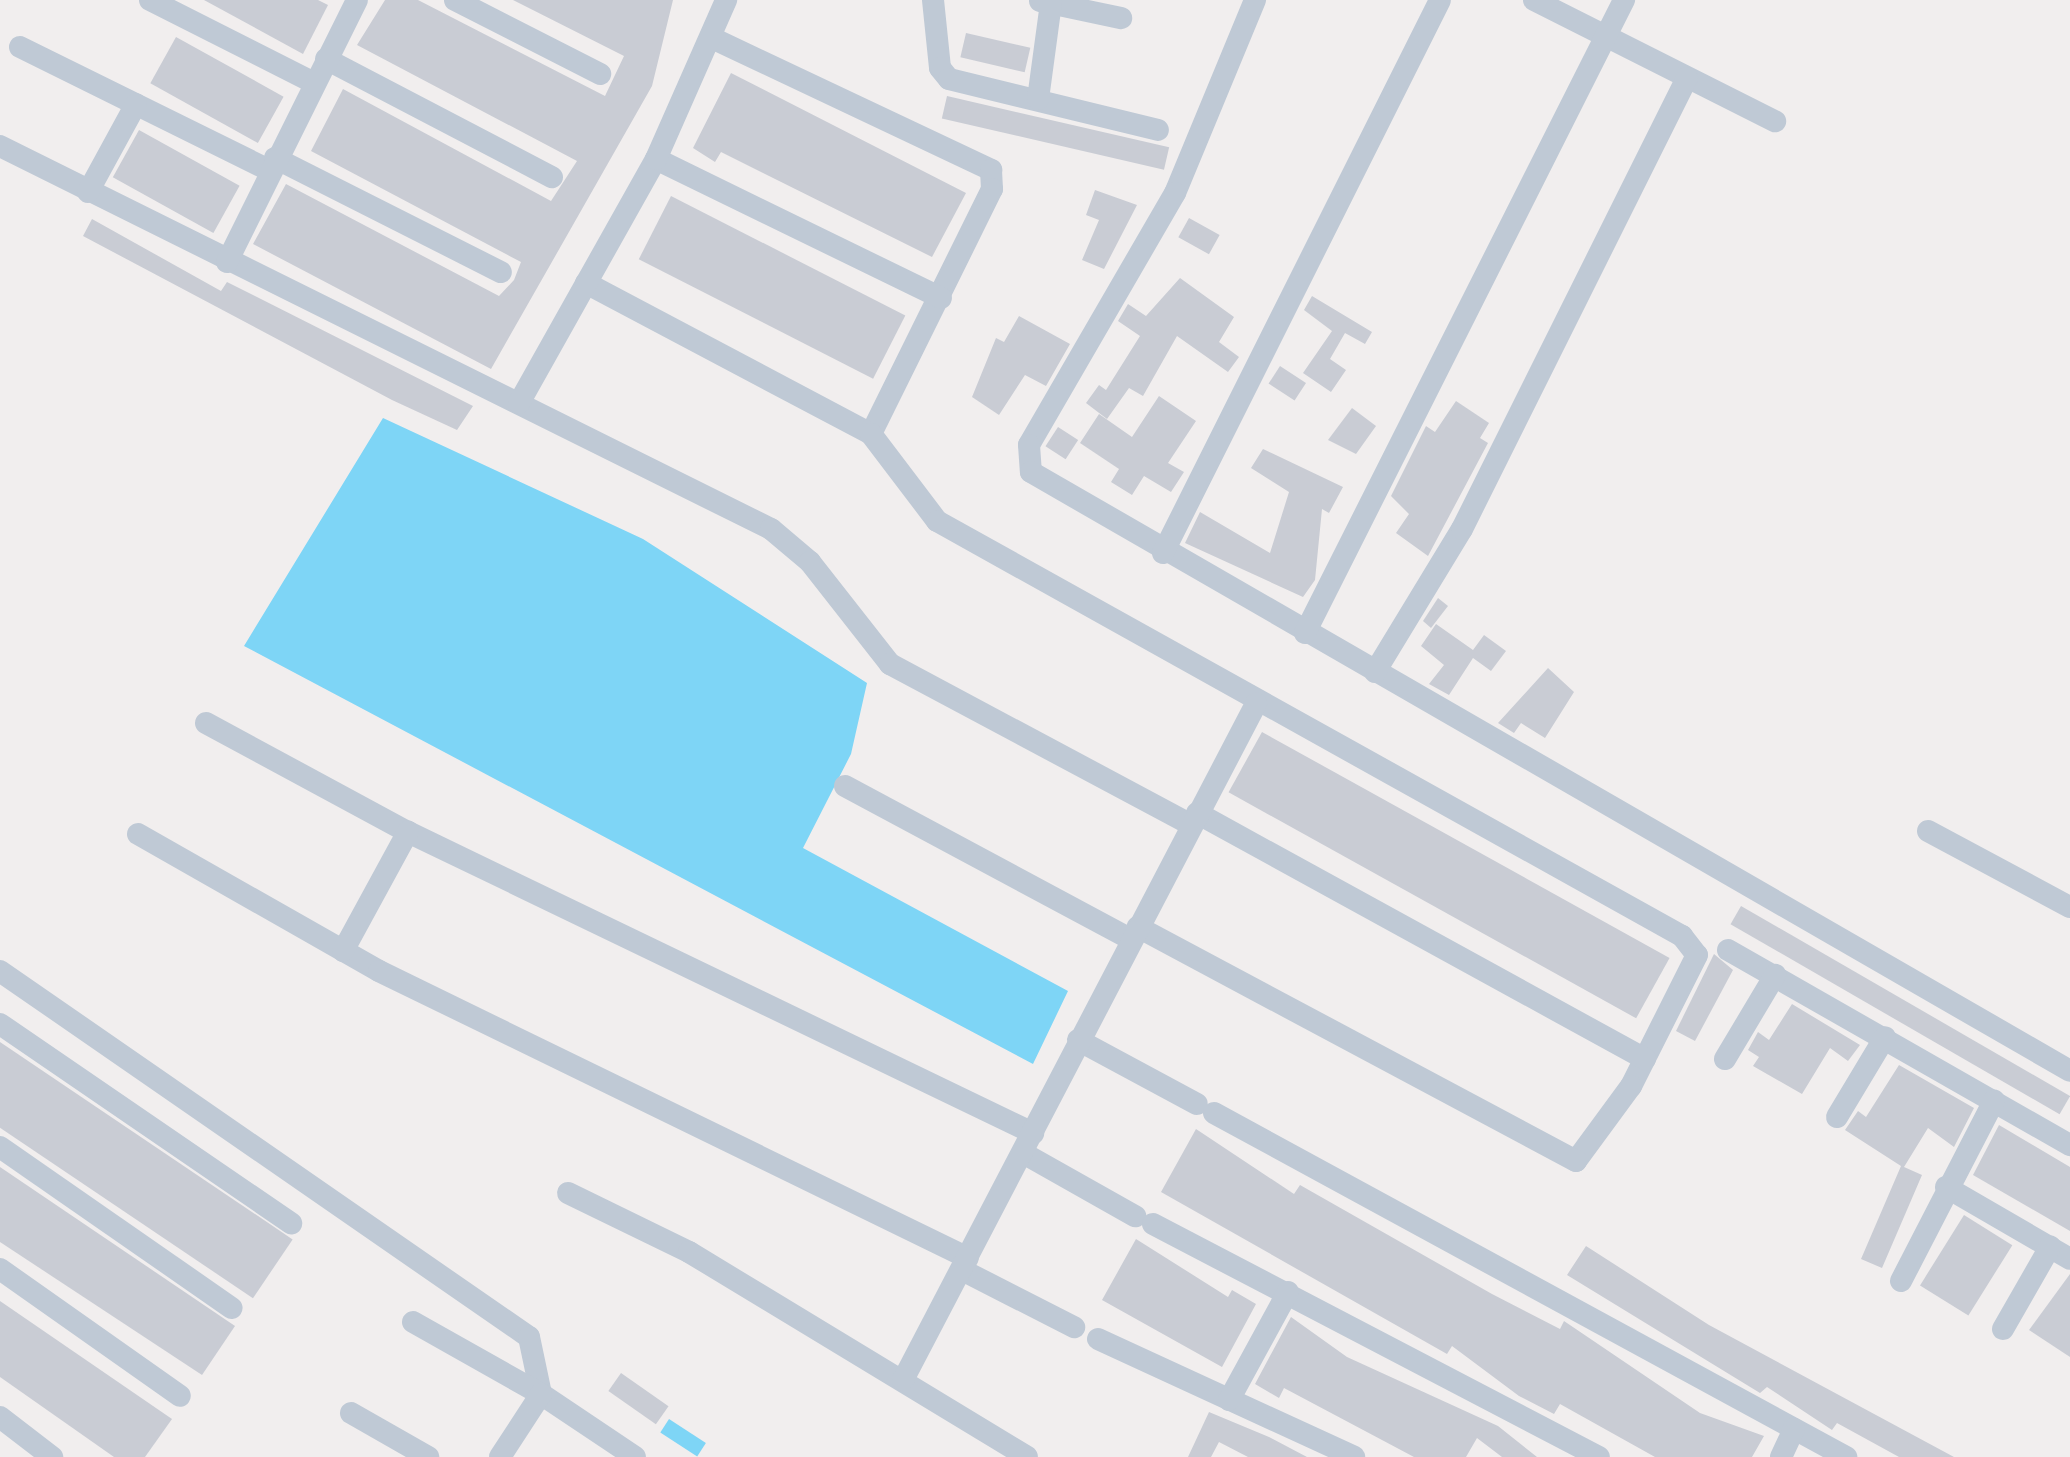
<!DOCTYPE html>
<style>
body{margin:0}
#map{position:relative;width:2070px;height:1457px;overflow:hidden;background:#f1eeee;font-family:"Work Sans",sans-serif}
div>[style]{position:absolute}
.water>*{inset:0;background:#7ed5f6;transform-origin:0 0}
.building>*{inset:0;background:#c9ccd4;transform-origin:0 0}
.minor>*{height:22px;margin:-11px;padding:0 11px;transform-origin:11px;border-radius:11px;background:#bfc9d5}
span{translate:-50% -50%;white-space:nowrap;text-align:center;line-height:1.15;-webkit-text-stroke:9px #fff;paint-order:stroke}
</style>
<div id="map">
<div class="water">
<div style="clip-path:polygon(383px 418px,643px 539px,867px 683px,851px 754px,803px 848px,1068px 991px,1033px 1064px,244px 646px)"></div>
<div style="left:669px;top:1419px;width:44px;height:16px;rotate:33deg"></div>
</div>
<div class="building">
<div style="clip-path:polygon(204px 0,318px 0,328px 5px,303px 54px)"></div>
<div style="clip-path:polygon(385px 0,418px 0,605px 96px,624px 56px,513px 0,673px 0,652px 86px,491px 369px,253px 244px,286px 184px,499px 296px,514px 280px,521px 262px,311px 151px,343px 89px,551px 201px,577px 161px,357px 45px)"></div>
<div style="left:966px;top:33px;width:66px;height:25px;rotate:13deg"></div>
<div style="left:176px;top:37px;width:123px;height:53px;rotate:29deg"></div>
<div style="clip-path:polygon(731px 73px,966px 193px,932px 257px,721px 152px,715px 162px,693px 148px)"></div>
<div style="left:947px;top:96px;width:228px;height:23px;rotate:13deg"></div>
<div style="left:139px;top:130px;width:115px;height:54px;rotate:29deg"></div>
<div style="clip-path:polygon(1095px 190px,1137px 205px,1104px 269px,1082px 260px,1099px 220px,1086px 215px)"></div>
<div style="left:671px;top:196px;width:263px;height:71px;rotate:27deg"></div>
<div style="left:1189px;top:218px;width:35px;height:22px;rotate:29deg"></div>
<div style="clip-path:polygon(92px 219px,221px 291px,227px 282px,473px 406px,457px 430px,392px 400px,83px 236px)"></div>
<div style="clip-path:polygon(1180px 278px,1234px 317px,1219px 342px,1239px 357px,1228px 372px,1177px 336px,1143px 396px,1129px 388px,1107px 419px,1086px 403px,1099px 385px,1106px 390px,1140px 336px,1118px 321px,1128px 304px,1146px 316px)"></div>
<div style="clip-path:polygon(1312px 296px,1372px 332px,1365px 344px,1345px 333px,1330px 359px,1346px 370px,1331px 392px,1303px 373px,1332px 331px,1304px 310px)"></div>
<div style="clip-path:polygon(1019px 316px,1070px 344px,1046px 386px,1025px 375px,999px 415px,972px 397px,996px 338px,1004px 342px)"></div>
<div style="left:1280px;top:366px;width:31px;height:21px;rotate:33deg"></div>
<div style="clip-path:polygon(1159px 396px,1196px 421px,1168px 463px,1184px 472px,1171px 492px,1144px 476px,1132px 495px,1111px 482px,1119px 469px,1080px 443px,1099px 414px,1132px 437px)"></div>
<div style="clip-path:polygon(1456px 401px,1489px 423px,1480px 438px,1488px 443px,1428px 556px,1396px 533px,1409px 514px,1391px 496px,1426px 426px,1435px 432px)"></div>
<div style="clip-path:polygon(1352px 408px,1376px 426px,1356px 454px,1328px 440px)"></div>
<div style="left:1058px;top:427px;width:24px;height:23px;rotate:33deg"></div>
<div style="clip-path:polygon(1263px 449px,1343px 487px,1329px 513px,1322px 509px,1315px 580px,1303px 597px,1185px 543px,1200px 512px,1270px 553px,1289px 492px,1251px 468px)"></div>
<div style="clip-path:polygon(1438px 598px,1448px 606px,1431px 628px,1423px 621px)"></div>
<div style="clip-path:polygon(1436px 624px,1473px 650px,1484px 635px,1506px 651px,1491px 671px,1473px 658px,1449px 695px,1429px 684px,1444px 665px,1421px 646px)"></div>
<div style="clip-path:polygon(1548px 668px,1574px 692px,1545px 738px,1521px 723px,1514px 733px,1498px 723px)"></div>
<div style="left:1262px;top:732px;width:466px;height:69px;rotate:29deg"></div>
<div style="left:1741px;top:906px;width:380px;height:21px;rotate:30deg"></div>
<div style="clip-path:polygon(1714px 954px,1733px 970px,1695px 1041px,1676px 1031px)"></div>
<div style="clip-path:polygon(1792px 1004px,1860px 1045px,1848px 1061px,1830px 1048px,1802px 1094px,1753px 1066px,1759px 1057px,1748px 1050px,1758px 1032px,1769px 1040px)"></div>
<div style="left:0;top:1042px;width:353px;height:71px;rotate:34deg"></div>
<div style="clip-path:polygon(1899px 1065px,1974px 1108px,1954px 1147px,1928px 1128px,1904px 1167px,1922px 1175px,1882px 1268px,1861px 1259px,1901px 1166px,1845px 1130px,1858px 1111px,1866px 1117px)"></div>
<div style="clip-path:polygon(1999px 1125px,2070px 1167px,2070px 1231px,1973px 1175px)"></div>
<div style="clip-path:polygon(1196px 1129px,1294px 1194px,1300px 1185px,1492px 1294px,1560px 1329px,1564px 1321px,1700px 1413px,1764px 1436px,1752px 1457px,1655px 1457px,1560px 1404px,1554px 1414px,1519px 1396px,1452px 1346px,1447px 1354px,1161px 1192px)"></div>
<div style="clip-path:polygon(0 1167px,235px 1326px,202px 1375px,0 1242px)"></div>
<div style="left:1964px;top:1215px;width:57px;height:83px;rotate:32deg"></div>
<div style="clip-path:polygon(1136px 1239px,1228px 1297px,1232px 1290px,1256px 1304px,1222px 1367px,1102px 1300px)"></div>
<div style="clip-path:polygon(1586px 1246px,1709px 1325px,1954px 1457px,1899px 1457px,1837px 1423px,1832px 1430px,1767px 1387px,1760px 1393px,1567px 1275px)"></div>
<div style="clip-path:polygon(2070px 1274px,2070px 1357px,2029px 1330px)"></div>
<div style="clip-path:polygon(0 1301px,172px 1419px,145px 1457px,114px 1457px,0 1377px)"></div>
<div style="clip-path:polygon(1291px 1317px,1347px 1357px,1498px 1426px,1537px 1457px,1502px 1457px,1477px 1438px,1466px 1457px,1414px 1457px,1284px 1388px,1279px 1398px,1255px 1384px)"></div>
<div style="left:621px;top:1373px;width:58px;height:22px;rotate:35deg"></div>
<div style="clip-path:polygon(1209px 1412px,1269px 1437px,1307px 1457px,1248px 1457px,1219px 1442px,1211px 1457px,1188px 1457px)"></div>
</div>
<div class="minor">
<div style="left:150px;top:0;width:184px;rotate:26.8deg"></div>
<div style="left:455px;top:0;width:163px;rotate:27deg"></div>
<div style="left:933px;top:0;width:68px;rotate:84.1deg"></div>
<div style="left:940px;top:68px;width:14px;rotate:51deg"></div>
<div style="left:949px;top:79px;width:215px;rotate:13.7deg"></div>
<div style="left:1255px;top:0;width:209px;rotate:112.5deg"></div>
<div style="left:1175px;top:193px;width:291px;rotate:120.1deg"></div>
<div style="left:1029px;top:445px;width:27px;rotate:86deg"></div>
<div style="left:1031px;top:472px;width:1199px;rotate:29.96deg"></div>
<div style="left:1534px;top:0;width:270px;rotate:26.7deg"></div>
<div style="left:1040px;top:1px;width:83px;rotate:11.9deg"></div>
<div style="left:712px;top:38px;width:309px;rotate:25.3deg"></div>
<div style="left:991px;top:170px;width:19px;rotate:87deg"></div>
<div style="left:992px;top:189px;width:273px;rotate:116.3deg"></div>
<div style="left:20px;top:47px;width:278px;rotate:26.3deg"></div>
<div style="left:326px;top:59px;width:255px;rotate:27.6deg"></div>
<div style="left:1038px;top:99px;width:97px;rotate:-82.3deg"></div>
<div style="left:0;top:146px;width:861px;rotate:26.42deg"></div>
<div style="left:771px;top:529px;width:51px;rotate:40.2deg"></div>
<div style="left:810px;top:562px;width:130px;rotate:51.9deg"></div>
<div style="left:890px;top:664px;width:341px;rotate:28.1deg"></div>
<div style="left:275px;top:158px;width:253px;rotate:26.8deg"></div>
<div style="left:656px;top:159px;width:317px;rotate:26deg"></div>
<div style="left:88px;top:192px;width:100px;rotate:-61.4deg"></div>
<div style="left:227px;top:262px;width:292px;rotate:-63.6deg"></div>
<div style="left:586px;top:283px;width:323px;rotate:27.9deg"></div>
<div style="left:871px;top:434px;width:109px;rotate:52.8deg"></div>
<div style="left:937px;top:521px;width:853px;rotate:29.12deg"></div>
<div style="left:1682px;top:936px;width:24px;rotate:52deg"></div>
<div style="left:1697px;top:955px;width:147px;rotate:116.7deg"></div>
<div style="left:1631px;top:1086px;width:93px;rotate:126.3deg"></div>
<div style="left:1576px;top:1161px;width:497px;rotate:-151.9deg"></div>
<div style="left:519px;top:403px;width:280px;rotate:-60.7deg"></div>
<div style="left:656px;top:159px;width:174px;rotate:-66.2deg"></div>
<div style="left:1163px;top:553px;width:618px;rotate:-63.39deg"></div>
<div style="left:1305px;top:633px;width:709px;rotate:-63.25deg"></div>
<div style="left:1375px;top:672px;width:167px;rotate:-58.7deg"></div>
<div style="left:1462px;top:529px;width:504px;rotate:-63.49deg"></div>
<div style="left:206px;top:723px;width:230px;rotate:28.4deg"></div>
<div style="left:408px;top:832px;width:694px;rotate:25.72deg"></div>
<div style="left:845px;top:786px;width:323px;rotate:28.2deg"></div>
<div style="left:1197px;top:813px;width:511px;rotate:28.77deg"></div>
<div style="left:1928px;top:831px;width:161px;rotate:28.2deg"></div>
<div style="left:138px;top:834px;width:277px;rotate:29.6deg"></div>
<div style="left:379px;top:971px;width:655px;rotate:25.98deg"></div>
<div style="left:1728px;top:950px;width:394px;rotate:29.7deg"></div>
<div style="left:343px;top:951px;width:136px;rotate:-61.4deg"></div>
<div style="left:0;top:971px;width:643px;rotate:34.68deg"></div>
<div style="left:529px;top:1337px;width:58px;rotate:78.1deg"></div>
<div style="left:541px;top:1394px;width:113px;rotate:33.8deg"></div>
<div style="left:0;top:1024px;width:353px;rotate:34.4deg"></div>
<div style="left:1078px;top:1040px;width:135px;rotate:28.3deg"></div>
<div style="left:1725px;top:1059px;width:98px;rotate:-59.2deg"></div>
<div style="left:1214px;top:1113px;width:720px;rotate:28.56deg"></div>
<div style="left:1837px;top:1117px;width:93px;rotate:-59deg"></div>
<div style="left:0;top:1147px;width:282px;rotate:34.8deg"></div>
<div style="left:1023px;top:1153px;width:129px;rotate:29.4deg"></div>
<div style="left:1946px;top:1187px;width:143px;rotate:30.1deg"></div>
<div style="left:568px;top:1193px;width:135px;rotate:26deg"></div>
<div style="left:689px;top:1252px;width:395px;rotate:31.2deg"></div>
<div style="left:1153px;top:1224px;width:503px;rotate:27.58deg"></div>
<div style="left:0;top:1269px;width:220px;rotate:35.2deg"></div>
<div style="left:962px;top:1270px;width:126px;rotate:27deg"></div>
<div style="left:1901px;top:1281px;width:203px;rotate:-62.7deg"></div>
<div style="left:413px;top:1322px;width:147px;rotate:29.4deg"></div>
<div style="left:541px;top:1394px;width:75px;rotate:123.1deg"></div>
<div style="left:2003px;top:1329px;width:95px;rotate:-60.2deg"></div>
<div style="left:1098px;top:1339px;width:282px;rotate:24.7deg"></div>
<div style="left:903px;top:1380px;width:763px;rotate:-62.43deg"></div>
<div style="left:1229px;top:1400px;width:123px;rotate:-61.4deg"></div>
<div style="left:351px;top:1413px;width:89px;rotate:29.7deg"></div>
<div style="left:0;top:1417px;width:66px;rotate:37.6deg"></div>
<div style="left:1781px;top:1457px;width:31px;rotate:-65deg"></div>
</div>
</div>
